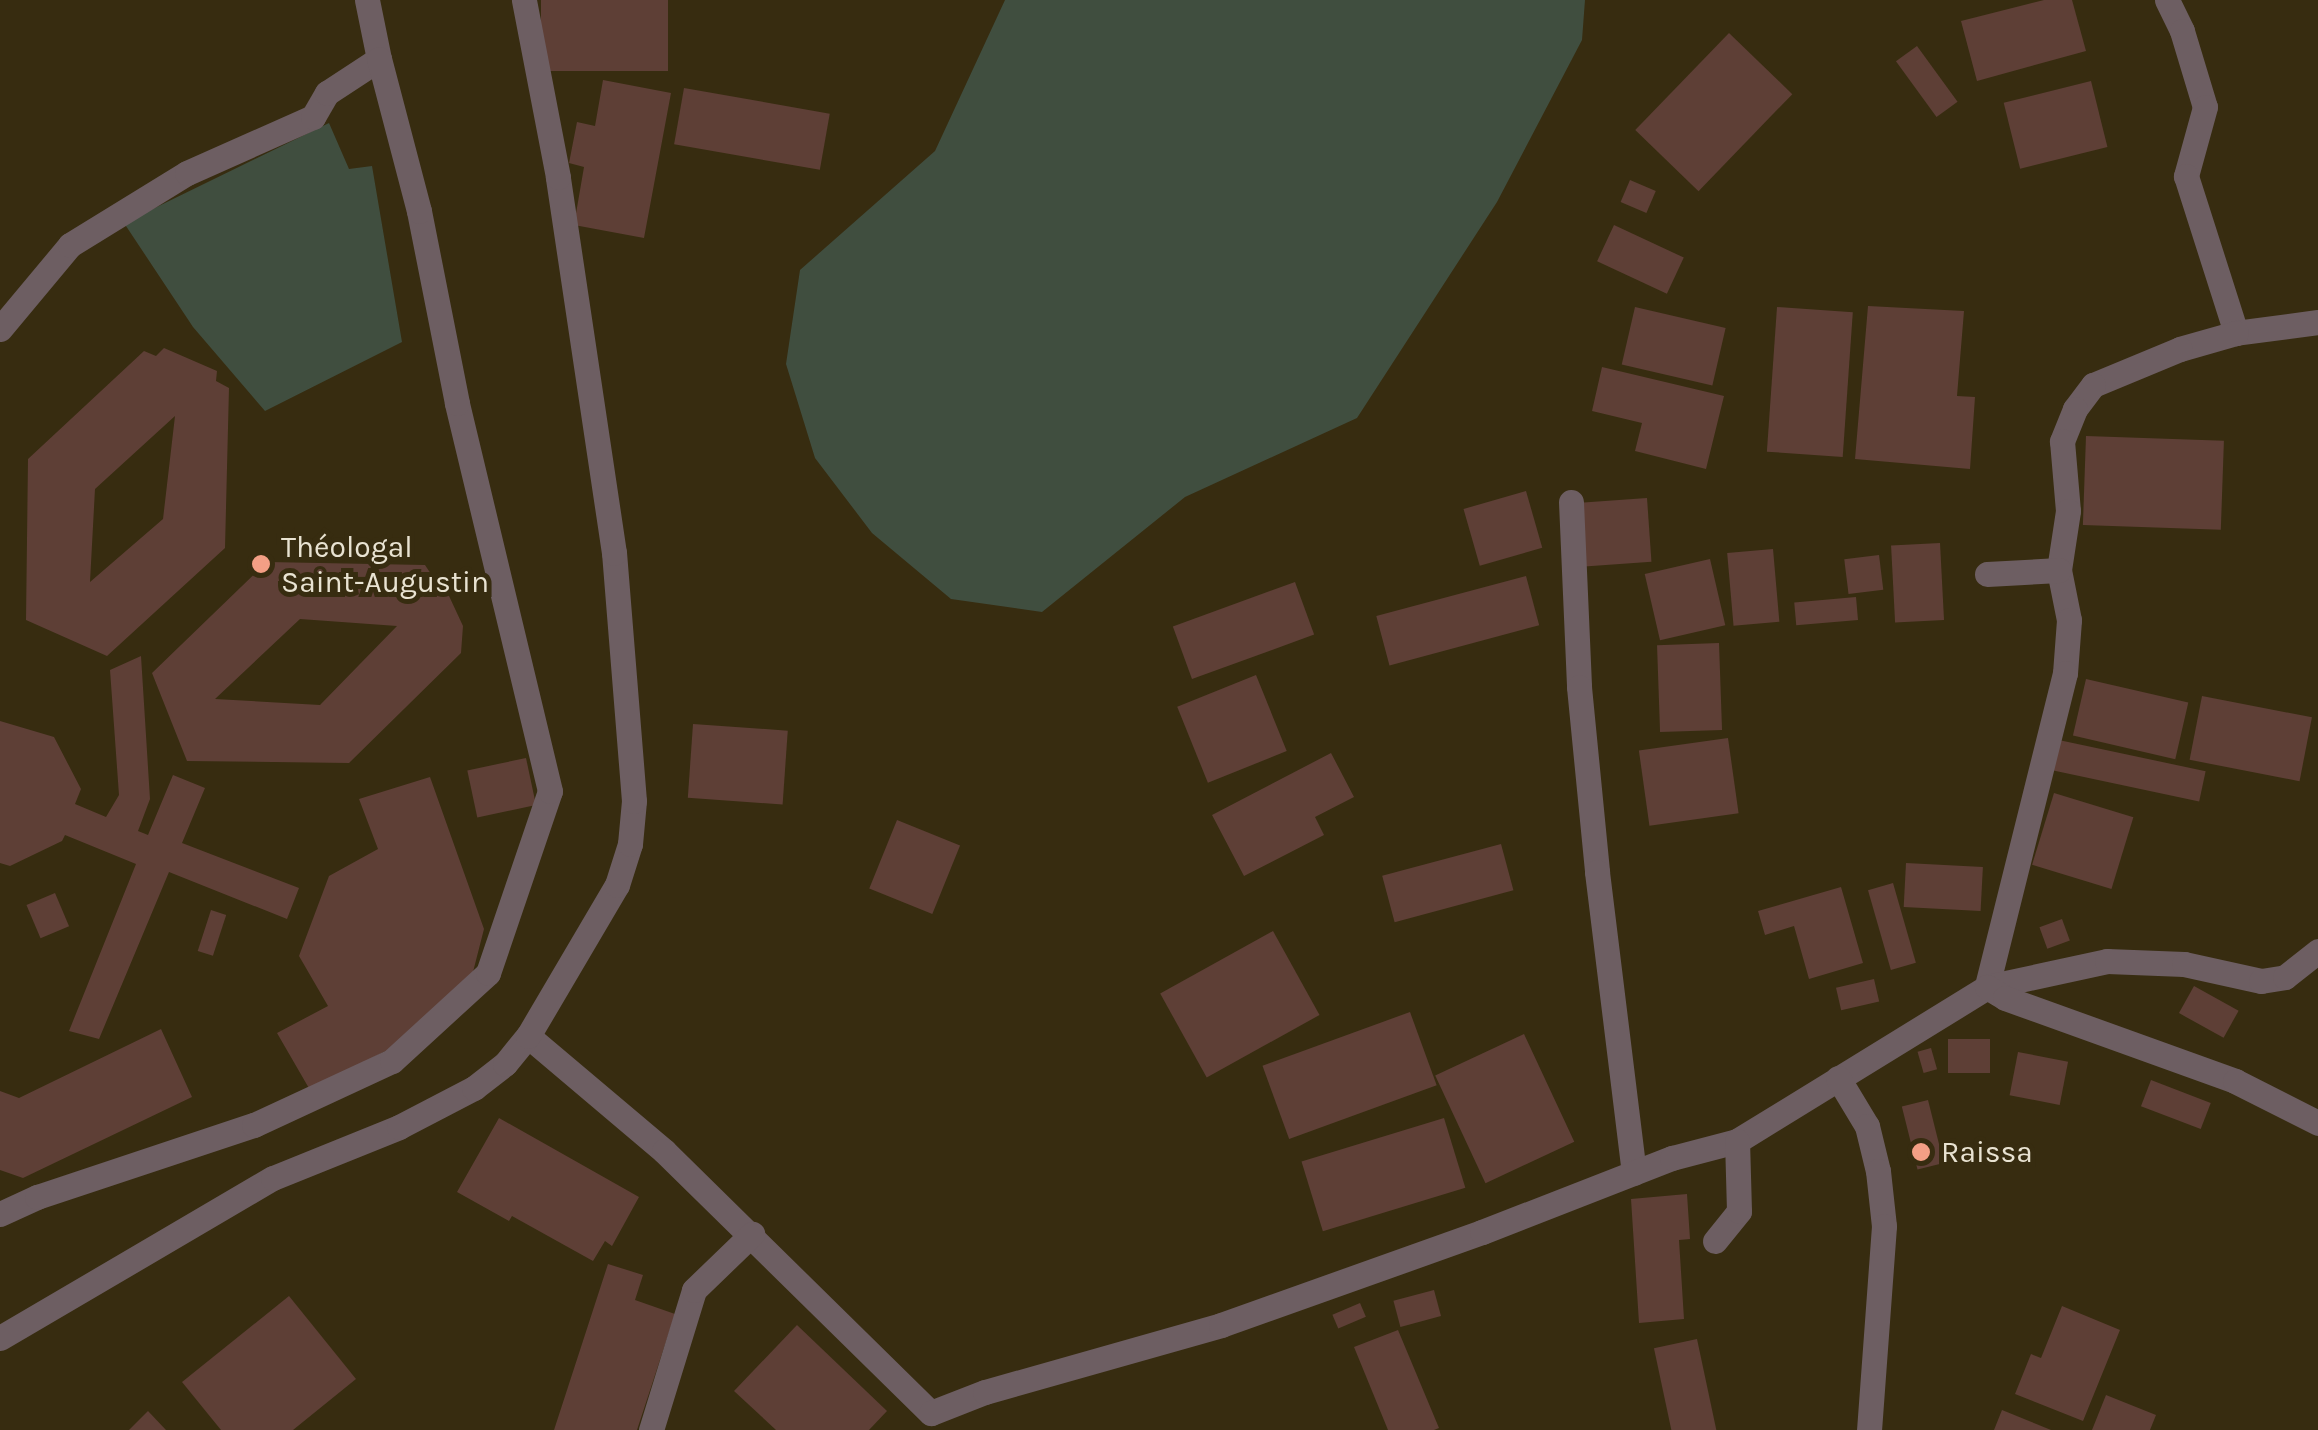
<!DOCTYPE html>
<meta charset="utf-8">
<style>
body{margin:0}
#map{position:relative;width:2318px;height:1430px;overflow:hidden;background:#372c10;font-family:Karla,sans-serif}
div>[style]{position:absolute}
.green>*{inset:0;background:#404e3f}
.building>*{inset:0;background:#5e3f36;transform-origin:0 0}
.minor>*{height:25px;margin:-12.5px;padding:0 12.5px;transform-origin:12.5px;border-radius:12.5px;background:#6d5e62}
.dots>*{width:28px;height:28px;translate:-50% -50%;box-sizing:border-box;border:5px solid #372c10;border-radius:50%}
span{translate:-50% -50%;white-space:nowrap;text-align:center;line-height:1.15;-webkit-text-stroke:10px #372c10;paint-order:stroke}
.poi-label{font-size:30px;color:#e9e3d2}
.left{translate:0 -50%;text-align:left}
</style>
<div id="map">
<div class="green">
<div style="clip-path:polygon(1005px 0,1585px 0,1582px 40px,1497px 202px,1357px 418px,1185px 497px,1042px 612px,951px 599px,872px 533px,815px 458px,786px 364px,800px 270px,935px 151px)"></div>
<div style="clip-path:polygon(329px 123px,349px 169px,372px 166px,402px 342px,265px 411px,193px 327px,124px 223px)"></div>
</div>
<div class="building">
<div style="left:541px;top:0;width:127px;height:71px"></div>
<div style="clip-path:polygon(2044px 0,2072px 0,2086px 51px,1977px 81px,1961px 21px)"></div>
<div style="left:1729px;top:33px;width:88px;height:135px;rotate:44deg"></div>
<div style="left:1917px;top:46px;width:69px;height:26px;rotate:54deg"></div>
<div style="clip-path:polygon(603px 80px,671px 93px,644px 238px,574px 225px,584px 167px,569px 163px,577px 122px,595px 126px)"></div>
<div style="left:2091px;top:81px;width:68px;height:90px;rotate:76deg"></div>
<div style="left:684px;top:88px;width:148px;height:57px;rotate:10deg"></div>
<div style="left:1630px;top:180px;width:28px;height:24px;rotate:23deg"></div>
<div style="left:1614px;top:225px;width:77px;height:40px;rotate:25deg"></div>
<div style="clip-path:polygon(1868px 306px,1964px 311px,1957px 396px,1975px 397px,1970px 469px,1855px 459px)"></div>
<div style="left:1635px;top:307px;width:93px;height:59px;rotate:13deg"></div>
<div style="left:1777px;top:307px;width:76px;height:145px;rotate:4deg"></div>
<div style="clip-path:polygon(evenodd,164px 348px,217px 371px,216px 381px,229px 388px,225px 548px,107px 656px,26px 620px,28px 459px,144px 351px,156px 356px,164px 348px,175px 416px,163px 519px,90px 582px,95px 489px,175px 416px)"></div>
<div style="clip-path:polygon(1602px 367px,1724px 396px,1706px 469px,1635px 451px,1642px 423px,1592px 411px)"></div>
<div style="left:2086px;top:436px;width:138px;height:89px;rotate:2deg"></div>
<div style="left:1526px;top:491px;width:59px;height:65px;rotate:74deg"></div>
<div style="left:1647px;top:498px;width:64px;height:74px;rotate:86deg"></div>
<div style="left:1940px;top:543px;width:77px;height:49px;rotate:87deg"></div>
<div style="left:1773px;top:549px;width:73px;height:46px;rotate:85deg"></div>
<div style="left:1879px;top:555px;width:35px;height:35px;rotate:83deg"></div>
<div style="left:1710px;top:559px;width:68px;height:67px;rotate:77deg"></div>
<div style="clip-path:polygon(evenodd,267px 562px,425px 565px,433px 577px,443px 583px,463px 626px,461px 653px,349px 763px,187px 761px,152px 673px,267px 562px,300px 619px,397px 626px,320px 705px,215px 699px,300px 619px)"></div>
<div style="left:1526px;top:576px;width:51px;height:155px;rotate:75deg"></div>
<div style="left:1295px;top:582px;width:56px;height:130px;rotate:70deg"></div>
<div style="left:1856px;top:597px;width:23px;height:62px;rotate:85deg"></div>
<div style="left:1719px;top:643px;width:87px;height:62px;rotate:88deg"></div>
<div style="clip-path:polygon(141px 656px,150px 799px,138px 831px,148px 835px,173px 775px,205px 788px,182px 843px,299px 888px,287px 919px,169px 872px,99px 1039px,69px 1031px,136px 864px,65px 835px,62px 841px,10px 866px,0 863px,0 721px,54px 737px,81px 789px,75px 804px,106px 817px,119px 795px,110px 670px)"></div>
<div style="left:1256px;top:675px;width:82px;height:85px;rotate:68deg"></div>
<div style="left:2086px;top:679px;width:105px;height:58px;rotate:13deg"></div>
<div style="left:2202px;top:696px;width:112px;height:65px;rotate:11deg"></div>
<div style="left:693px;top:724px;width:95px;height:74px;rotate:4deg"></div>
<div style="left:1728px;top:738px;width:76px;height:90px;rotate:82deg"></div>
<div style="left:2054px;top:739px;width:155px;height:31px;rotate:12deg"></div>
<div style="clip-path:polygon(1331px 753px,1354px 797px,1315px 817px,1324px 835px,1244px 876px,1212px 815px)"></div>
<div style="left:526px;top:758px;width:48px;height:60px;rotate:78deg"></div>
<div style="clip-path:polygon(430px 777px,484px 929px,463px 1011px,310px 1090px,277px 1033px,328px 1006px,299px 956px,329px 876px,378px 849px,359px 799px)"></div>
<div style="left:2054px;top:793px;width:83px;height:75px;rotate:17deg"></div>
<div style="left:897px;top:820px;width:68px;height:74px;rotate:22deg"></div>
<div style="left:1501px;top:844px;width:48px;height:123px;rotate:75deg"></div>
<div style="left:1906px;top:863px;width:77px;height:44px;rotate:3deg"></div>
<div style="left:1893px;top:883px;width:83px;height:26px;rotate:74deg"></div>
<div style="clip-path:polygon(1841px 887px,1863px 963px,1809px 979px,1794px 926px,1765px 935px,1758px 911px)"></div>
<div style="left:55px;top:893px;width:36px;height:31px;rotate:67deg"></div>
<div style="left:211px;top:910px;width:16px;height:43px;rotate:18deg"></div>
<div style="left:2062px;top:919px;width:23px;height:24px;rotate:70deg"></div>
<div style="left:1273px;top:931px;width:96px;height:129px;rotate:61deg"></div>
<div style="left:1874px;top:979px;width:23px;height:39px;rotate:77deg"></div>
<div style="left:2194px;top:986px;width:51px;height:31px;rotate:29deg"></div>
<div style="left:1410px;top:1012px;width:78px;height:157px;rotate:70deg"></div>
<div style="clip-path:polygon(161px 1029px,192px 1097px,23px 1178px,0 1170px,0 1091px,19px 1098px)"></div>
<div style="left:1524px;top:1034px;width:119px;height:98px;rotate:65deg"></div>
<div style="left:1948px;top:1039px;width:42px;height:34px"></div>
<div style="left:1931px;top:1048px;width:22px;height:14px;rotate:74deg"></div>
<div style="left:2018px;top:1052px;width:51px;height:44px;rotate:11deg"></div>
<div style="left:2151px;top:1080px;width:64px;height:28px;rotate:21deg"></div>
<div style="left:1928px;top:1100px;width:65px;height:27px;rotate:76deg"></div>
<div style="clip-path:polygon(499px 1118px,639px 1197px,612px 1246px,605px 1241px,593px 1261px,512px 1216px,509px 1221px,457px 1192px)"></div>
<div style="left:1444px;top:1118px;width:73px;height:149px;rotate:73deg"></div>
<div style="clip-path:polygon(1687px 1194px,1690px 1239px,1679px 1240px,1684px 1319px,1639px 1323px,1631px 1199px)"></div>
<div style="clip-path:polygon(608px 1264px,643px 1275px,635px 1300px,675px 1314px,637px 1430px,554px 1430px)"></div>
<div style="left:1434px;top:1290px;width:27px;height:42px;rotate:75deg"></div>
<div style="clip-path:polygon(289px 1296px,356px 1379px,293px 1430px,221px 1430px,182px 1382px)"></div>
<div style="left:1360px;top:1303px;width:15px;height:30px;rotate:67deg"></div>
<div style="clip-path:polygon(2062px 1306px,2120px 1330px,2083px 1421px,2015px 1394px,2031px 1354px,2041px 1358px)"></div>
<div style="clip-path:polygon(797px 1325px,887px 1411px,869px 1430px,776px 1430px,734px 1391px)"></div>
<div style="clip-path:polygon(1398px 1330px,1439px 1428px,1434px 1430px,1388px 1430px,1354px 1347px)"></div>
<div style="left:1697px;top:1339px;width:93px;height:44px;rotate:78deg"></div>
<div style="clip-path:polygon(2106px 1395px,2156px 1415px,2150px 1430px,2092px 1430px)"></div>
<div style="clip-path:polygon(2002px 1410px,2051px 1430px,1994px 1430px)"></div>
<div style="clip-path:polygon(148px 1411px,166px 1430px,129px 1430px)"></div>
</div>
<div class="minor">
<div style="left:2167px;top:0;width:34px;rotate:64deg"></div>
<div style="left:2182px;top:31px;width:79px;rotate:73.2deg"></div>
<div style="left:2205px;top:107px;width:72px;rotate:105.4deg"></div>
<div style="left:2186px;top:176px;width:165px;rotate:72.3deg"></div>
<div style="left:2318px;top:322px;width:83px;rotate:172.4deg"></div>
<div style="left:2236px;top:333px;width:58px;rotate:164.1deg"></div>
<div style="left:2180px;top:349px;width:94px;rotate:157.5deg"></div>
<div style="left:2093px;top:385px;width:30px;rotate:127deg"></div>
<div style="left:2075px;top:409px;width:35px;rotate:112deg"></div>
<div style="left:2062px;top:441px;width:70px;rotate:85.1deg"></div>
<div style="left:2068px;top:511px;width:60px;rotate:98.7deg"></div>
<div style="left:2059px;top:570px;width:51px;rotate:78.7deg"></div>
<div style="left:2069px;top:620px;width:53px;rotate:94.3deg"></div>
<div style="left:2065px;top:673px;width:324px;rotate:104deg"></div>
<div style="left:1987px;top:987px;width:123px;rotate:-12.2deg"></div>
<div style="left:2107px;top:961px;width:77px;rotate:2.2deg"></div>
<div style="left:2184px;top:964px;width:79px;rotate:12.4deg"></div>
<div style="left:2261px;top:981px;width:24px;rotate:-9deg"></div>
<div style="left:2285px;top:977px;width:42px;rotate:-38.2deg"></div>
<div style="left:0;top:329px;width:109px;rotate:-50.2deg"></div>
<div style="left:70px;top:245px;width:137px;rotate:-31.6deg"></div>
<div style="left:187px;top:173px;width:138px;rotate:-24deg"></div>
<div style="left:313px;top:117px;width:28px;rotate:-60deg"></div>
<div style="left:327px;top:93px;width:62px;rotate:-33.2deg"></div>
<div style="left:379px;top:59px;width:60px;rotate:-101.5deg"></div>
<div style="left:1571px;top:502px;width:185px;rotate:87.5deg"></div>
<div style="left:1579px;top:687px;width:186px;rotate:84.4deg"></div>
<div style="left:1597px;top:872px;width:303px;rotate:83deg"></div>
<div style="left:1987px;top:574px;width:72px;rotate:-3.2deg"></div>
<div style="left:528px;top:1036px;width:178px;rotate:40.2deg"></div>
<div style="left:664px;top:1151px;width:374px;rotate:44.5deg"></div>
<div style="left:931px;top:1413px;width:58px;rotate:-21.3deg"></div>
<div style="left:985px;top:1392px;width:245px;rotate:-15.8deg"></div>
<div style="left:1221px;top:1325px;width:277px;rotate:-19.6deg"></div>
<div style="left:1482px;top:1232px;width:204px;rotate:-21.3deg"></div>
<div style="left:1672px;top:1158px;width:67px;rotate:-14.7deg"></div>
<div style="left:1737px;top:1141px;width:294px;rotate:-31.6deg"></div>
<div style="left:1987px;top:987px;width:21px;rotate:31deg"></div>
<div style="left:2005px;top:998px;width:245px;rotate:19.8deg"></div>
<div style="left:2235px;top:1081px;width:93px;rotate:26.8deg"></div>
<div style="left:1838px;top:1078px;width:56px;rotate:58.9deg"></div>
<div style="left:1867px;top:1126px;width:46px;rotate:76.3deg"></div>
<div style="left:1878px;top:1171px;width:55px;rotate:83.8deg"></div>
<div style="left:1884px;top:1226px;width:205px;rotate:94.2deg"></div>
<div style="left:0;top:1214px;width:41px;rotate:-24.7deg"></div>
<div style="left:37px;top:1197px;width:229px;rotate:-18.4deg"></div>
<div style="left:254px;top:1125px;width:152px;rotate:-24.9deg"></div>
<div style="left:392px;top:1061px;width:130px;rotate:-42.5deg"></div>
<div style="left:488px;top:973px;width:192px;rotate:-71.2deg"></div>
<div style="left:550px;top:791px;width:399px;rotate:-103.5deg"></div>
<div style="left:457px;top:403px;width:196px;rotate:-101.2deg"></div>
<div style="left:419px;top:211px;width:157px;rotate:-104.7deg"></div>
<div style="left:1715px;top:1241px;width:38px;rotate:-51deg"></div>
<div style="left:1739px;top:1211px;width:70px;rotate:-91.6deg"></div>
<div style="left:0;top:1338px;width:316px;rotate:-30.4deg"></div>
<div style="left:273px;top:1178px;width:136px;rotate:-22deg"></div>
<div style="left:399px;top:1127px;width:85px;rotate:-27.5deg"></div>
<div style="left:474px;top:1088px;width:39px;rotate:-38deg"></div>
<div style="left:505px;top:1064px;width:36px;rotate:-51deg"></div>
<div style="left:528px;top:1036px;width:175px;rotate:-59.5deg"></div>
<div style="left:617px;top:885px;width:43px;rotate:-72.4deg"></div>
<div style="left:630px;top:844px;width:43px;rotate:-84.7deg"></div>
<div style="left:634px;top:801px;width:249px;rotate:-94.6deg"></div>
<div style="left:614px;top:553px;width:380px;rotate:-98.5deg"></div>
<div style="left:558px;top:177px;width:180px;rotate:-100.9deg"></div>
<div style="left:651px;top:1430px;width:146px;rotate:-72.9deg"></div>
<div style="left:694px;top:1290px;width:81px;rotate:-44deg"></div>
</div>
<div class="dots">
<div style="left:261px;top:564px;background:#f39f85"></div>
<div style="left:1921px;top:1152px;background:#f39f85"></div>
</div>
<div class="poi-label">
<span class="left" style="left:281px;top:564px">Théologal<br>Saint-Augustin</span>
<span class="left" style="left:1941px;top:1152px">Raissa</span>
</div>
</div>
